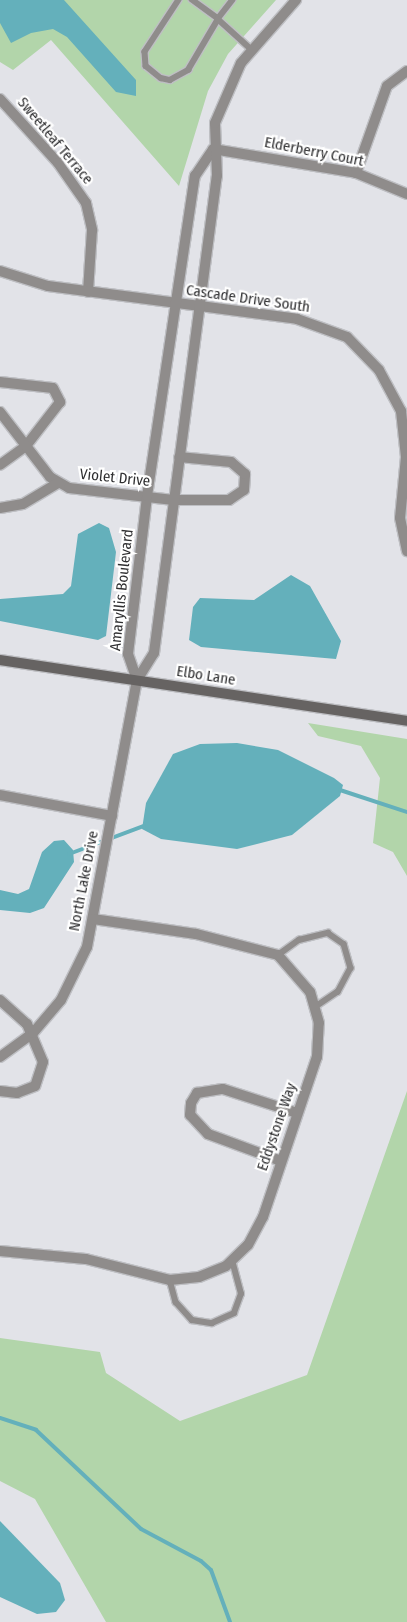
<!DOCTYPE html>
<style>
body{margin:0}
#map{position:relative;width:407px;height:1622px;overflow:hidden;background:#e2e3e8;font-family:"Fira Sans Condensed",sans-serif}
div>[style]{position:absolute}
.green>*{inset:0;background:#b2d5aa}
.water>*{inset:0;background:#64b0bb}
.stream>*{height:4px;margin:-2px;padding:0 2px;transform-origin:2px;border-radius:2px;background:#64b0bb}
.roads{filter:drop-shadow(1px 0 #bebfc3) drop-shadow(-1px 0 #bebfc3) drop-shadow(0 1px #bebfc3) drop-shadow(0 -1px #bebfc3)}
.lane>*{height:5.5px;margin:-2.75px;padding:0 2.75px;transform-origin:2.75px;border-radius:2.75px;background:#8f8c8b}
.street>*{height:10px;margin:-5px;padding:0 5px;transform-origin:5px;border-radius:5px;background:#8f8c8b}
.secondary>*{height:10px;margin:-5px;padding:0 5px;transform-origin:5px;border-radius:5px;background:#666362}
span{translate:-50% -50%;white-space:nowrap;text-align:center;line-height:1.15;-webkit-text-stroke:4.5px #fff;paint-order:stroke}
.street-label{font-size:15px;color:#2e2e30}
</style>
<div id="map">
<div class="green">
<div style="clip-path:polygon(0 0,276px 0,228px 54px,208px 91px,179px 186px,51px 40px,13px 70px,0 62px)"></div>
<div style="clip-path:polygon(308px 723px,407px 739px,407px 876px,393px 852px,373px 843px,380px 778px,361px 746px,318px 736px)"></div>
<div style="clip-path:polygon(407px 1091px,407px 1622px,106px 1622px,35px 1499px,0 1481px,0 1338px,100px 1352px,106px 1373px,180px 1421px,307px 1375px)"></div>
</div>
<div class="water">
<div style="clip-path:polygon(0 0,64px 0,136px 80px,136px 96px,116px 92px,67px 37px,53px 29px,31px 33px,11px 43px,0 23px)"></div>
<div style="clip-path:polygon(99px 523px,109px 528px,116px 552px,106px 636px,98px 640px,0 621px,0 599px,63px 594px,71px 586px,78px 534px)"></div>
<div style="clip-path:polygon(291px 575px,310px 586px,341px 641px,336px 659px,201px 647px,189px 640px,193px 607px,200px 598px,254px 600px)"></div>
<div style="clip-path:polygon(237px 743px,278px 750px,334px 778px,343px 785px,340px 796px,292px 835px,237px 849px,161px 839px,142px 829px,146px 803px,173px 754px,200px 744px)"></div>
<div style="clip-path:polygon(64px 840px,73px 850px,74px 862px,44px 908px,30px 913px,0 910px,0 890px,18px 894px,29px 889px,42px 852px,54px 841px)"></div>
<div style="clip-path:polygon(0 1521px,60px 1583px,65px 1600px,56px 1612px,37px 1614px,0 1597px)"></div>
</div>
<div class="stream">
<div style="left:340px;top:790px;width:71px;rotate:18.2deg"></div>
<div style="left:69px;top:854px;width:80px;rotate:-20.5deg"></div>
<div style="left:0;top:1418px;width:38px;rotate:18deg"></div>
<div style="left:36px;top:1430px;width:144px;rotate:43.3deg"></div>
<div style="left:141px;top:1529px;width:68px;rotate:28.1deg"></div>
<div style="left:201px;top:1561px;width:13px;rotate:42deg"></div>
<div style="left:211px;top:1570px;width:55px;rotate:69.9deg"></div>
</div>
<div class="roads">
<div class="lane">
<div style="left:179px;top:0;width:62px;rotate:123.2deg"></div>
<div style="left:145px;top:52px;width:14px;rotate:86deg"></div>
<div style="left:146px;top:66px;width:19px;rotate:39deg"></div>
<div style="left:161px;top:78px;width:9px;rotate:13deg"></div>
<div style="left:170px;top:80px;width:21px;rotate:-29deg"></div>
<div style="left:188px;top:70px;width:59px;rotate:-59.5deg"></div>
<div style="left:218px;top:19px;width:32px;rotate:-144deg"></div>
<div style="left:233px;top:0;width:24px;rotate:128deg"></div>
<div style="left:218px;top:19px;width:45px;rotate:42.3deg"></div>
<div style="left:278px;top:955px;width:26px;rotate:-36deg"></div>
<div style="left:299px;top:940px;width:30px;rotate:-14deg"></div>
<div style="left:328px;top:933px;width:19px;rotate:35deg"></div>
<div style="left:344px;top:944px;width:25px;rotate:74deg"></div>
<div style="left:351px;top:968px;width:27px;rotate:118deg"></div>
<div style="left:338px;top:992px;width:27px;rotate:146deg"></div>
<div style="left:170px;top:1280px;width:23px;rotate:75deg"></div>
<div style="left:176px;top:1302px;width:24px;rotate:48deg"></div>
<div style="left:192px;top:1320px;width:20px;rotate:9deg"></div>
<div style="left:212px;top:1323px;width:24px;rotate:-24deg"></div>
<div style="left:234px;top:1313px;width:20px;rotate:-70deg"></div>
<div style="left:241px;top:1294px;width:34px;rotate:-105deg"></div>
</div>
<div class="street">
<div style="left:0;top:99px;width:86px;rotate:47.8deg"></div>
<div style="left:58px;top:163px;width:49px;rotate:55deg"></div>
<div style="left:86px;top:203px;width:28px;rotate:77deg"></div>
<div style="left:92px;top:230px;width:62px;rotate:93.7deg"></div>
<div style="left:213px;top:149px;width:145px;rotate:9.5deg"></div>
<div style="left:356px;top:173px;width:55px;rotate:22.4deg"></div>
<div style="left:356px;top:173px;width:92px;rotate:-70.4deg"></div>
<div style="left:387px;top:86px;width:25px;rotate:-37deg"></div>
<div style="left:0;top:271px;width:50px;rotate:17.4deg"></div>
<div style="left:48px;top:286px;width:251px;rotate:7.5deg"></div>
<div style="left:297px;top:319px;width:53px;rotate:19.8deg"></div>
<div style="left:347px;top:337px;width:46px;rotate:45.9deg"></div>
<div style="left:379px;top:370px;width:47px;rotate:61.8deg"></div>
<div style="left:401px;top:411px;width:46px;rotate:83.8deg"></div>
<div style="left:406px;top:457px;width:61px;rotate:95.6deg"></div>
<div style="left:400px;top:518px;width:34px;rotate:78deg"></div>
<div style="left:0;top:382px;width:53px;rotate:6.5deg"></div>
<div style="left:53px;top:388px;width:16px;rotate:63deg"></div>
<div style="left:60px;top:402px;width:56px;rotate:127.7deg"></div>
<div style="left:26px;top:446px;width:32px;rotate:144deg"></div>
<div style="left:0;top:412px;width:82px;rotate:52.4deg"></div>
<div style="left:50px;top:477px;width:22px;rotate:30deg"></div>
<div style="left:69px;top:488px;width:105px;rotate:6.6deg"></div>
<div style="left:173px;top:500px;width:56px"></div>
<div style="left:229px;top:500px;width:18px;rotate:-34deg"></div>
<div style="left:244px;top:490px;width:16px;rotate:-86deg"></div>
<div style="left:245px;top:474px;width:18px;rotate:-139deg"></div>
<div style="left:231px;top:462px;width:52px;rotate:-174.5deg"></div>
<div style="left:0;top:508px;width:23px;rotate:-10deg"></div>
<div style="left:23px;top:504px;width:41px;rotate:-31deg"></div>
<div style="left:137px;top:680px;width:28px;rotate:-109deg"></div>
<div style="left:128px;top:654px;width:159px;rotate:-83.1deg"></div>
<div style="left:147px;top:496px;width:324px;rotate:-81.5deg"></div>
<div style="left:195px;top:176px;width:32px;rotate:-56deg"></div>
<div style="left:0;top:795px;width:114px;rotate:10.6deg"></div>
<div style="left:0;top:1000px;width:36px;rotate:42deg"></div>
<div style="left:27px;top:1024px;width:41px;rotate:67.2deg"></div>
<div style="left:43px;top:1062px;width:25px;rotate:108deg"></div>
<div style="left:35px;top:1086px;width:19px;rotate:159deg"></div>
<div style="left:17px;top:1093px;width:17px;rotate:-173deg"></div>
<div style="left:0;top:1057px;width:41px;rotate:-36deg"></div>
<div style="left:33px;top:1033px;width:43px;rotate:-49.7deg"></div>
<div style="left:61px;top:1000px;width:59px;rotate:-63.9deg"></div>
<div style="left:87px;top:947px;width:272px;rotate:-79.4deg"></div>
<div style="left:137px;top:680px;width:32px;rotate:-58deg"></div>
<div style="left:154px;top:653px;width:481px;rotate:-82.5deg"></div>
<div style="left:217px;top:176px;width:53px;rotate:-92.2deg"></div>
<div style="left:215px;top:123px;width:65px;rotate:-66.6deg"></div>
<div style="left:241px;top:63px;width:84px;rotate:-48.9deg"></div>
<div style="left:281px;top:1161px;width:78px;rotate:-159.7deg"></div>
<div style="left:208px;top:1134px;width:26px;rotate:-133deg"></div>
<div style="left:190px;top:1115px;width:12px;rotate:-85deg"></div>
<div style="left:191px;top:1103px;width:12px;rotate:-59deg"></div>
<div style="left:197px;top:1093px;width:26px;rotate:-9deg"></div>
<div style="left:223px;top:1089px;width:78px;rotate:18deg"></div>
<div style="left:0;top:1251px;width:86px;rotate:5.3deg"></div>
<div style="left:86px;top:1259px;width:87px;rotate:14deg"></div>
<div style="left:170px;top:1280px;width:29px;rotate:-6deg"></div>
<div style="left:199px;top:1277px;width:29px;rotate:-22deg"></div>
<div style="left:226px;top:1266px;width:30px;rotate:-44deg"></div>
<div style="left:248px;top:1245px;width:32px;rotate:-62deg"></div>
<div style="left:263px;top:1217px;width:169px;rotate:-71.4deg"></div>
<div style="left:317px;top:1057px;width:34px;rotate:-87deg"></div>
<div style="left:319px;top:1023px;width:32px;rotate:-106deg"></div>
<div style="left:310px;top:992px;width:49px;rotate:-130.9deg"></div>
<div style="left:278px;top:955px;width:85px;rotate:-165.6deg"></div>
<div style="left:196px;top:934px;width:104px;rotate:-171.7deg"></div>
</div>
<div class="secondary">
<div style="left:0;top:660px;width:412px;rotate:8.5deg"></div>
</div>
</div>
<div class="street-label">
<span style="left:55px;top:141px;rotate:50deg">Sweetleaf Terrace</span>
<span style="left:314px;top:152px;rotate:11deg">Elderberry Court</span>
<span style="left:248px;top:299px;rotate:8deg">Cascade Drive South</span>
<span style="left:115px;top:478px;rotate:6deg">Violet Drive</span>
<span style="left:122px;top:590px;rotate:-84deg">Amaryllis Boulevard</span>
<span style="left:206px;top:676px;rotate:9deg">Elbo Lane</span>
<span style="left:84px;top:881px;rotate:-79deg">North Lake Drive</span>
<span style="left:277px;top:1127px;rotate:-71deg">Eddystone Way</span>
</div>
</div>
